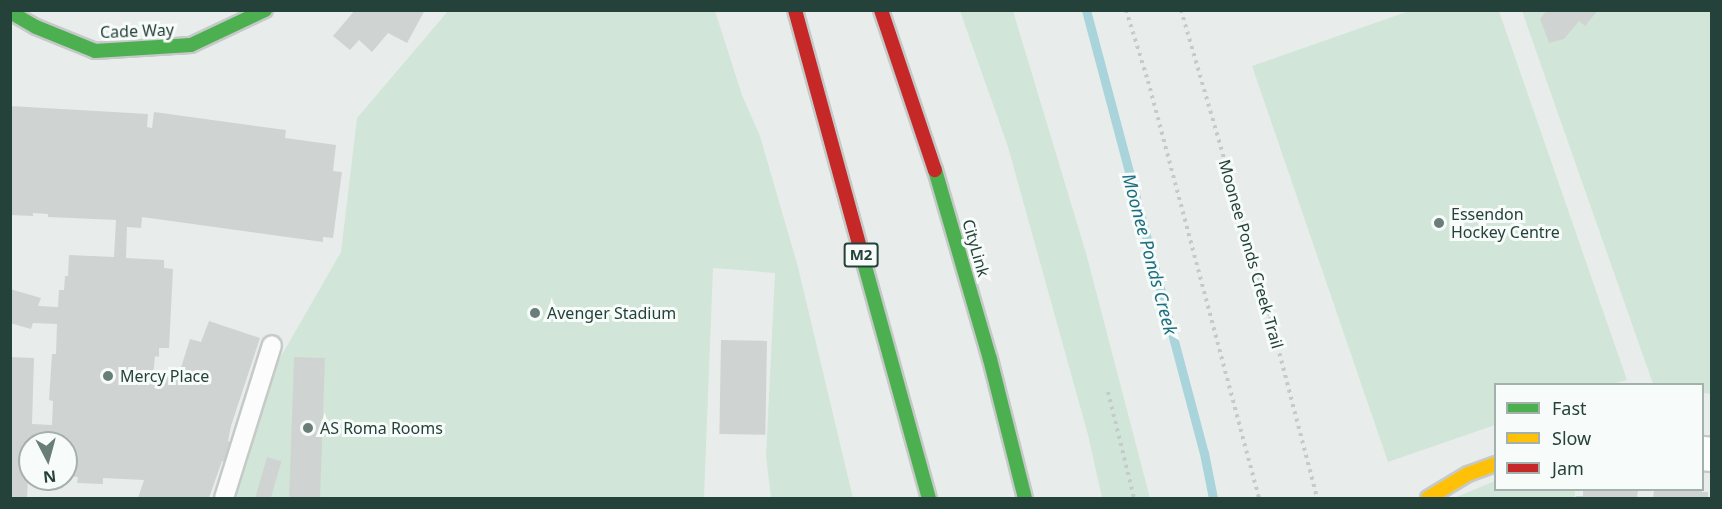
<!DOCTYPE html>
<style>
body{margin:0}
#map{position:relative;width:1722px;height:509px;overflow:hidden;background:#e8edeb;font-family:"Noto Sans",sans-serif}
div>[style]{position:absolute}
.green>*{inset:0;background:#d1e6d8}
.stream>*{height:9px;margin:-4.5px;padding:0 4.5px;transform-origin:4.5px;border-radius:4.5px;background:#a9d4db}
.building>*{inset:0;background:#cfd4d2;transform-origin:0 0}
.path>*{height:4px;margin-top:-2px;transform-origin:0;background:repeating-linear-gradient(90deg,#c3ccca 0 3px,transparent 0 7.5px)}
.roads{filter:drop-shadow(2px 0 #c5cac8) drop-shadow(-2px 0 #c5cac8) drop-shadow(0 2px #c5cac8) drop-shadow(0 -2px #c5cac8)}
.lane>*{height:18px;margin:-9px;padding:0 9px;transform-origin:9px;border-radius:9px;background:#fcfcfc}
.street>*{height:33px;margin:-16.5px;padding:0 16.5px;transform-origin:16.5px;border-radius:16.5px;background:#fcfcfc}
.fast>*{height:14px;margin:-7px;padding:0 7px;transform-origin:7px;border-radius:7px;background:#4caf50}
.slow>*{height:14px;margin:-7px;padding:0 7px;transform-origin:7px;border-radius:7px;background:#ffc107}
.jam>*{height:14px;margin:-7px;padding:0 7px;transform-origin:7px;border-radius:7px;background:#c62828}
.dots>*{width:16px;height:16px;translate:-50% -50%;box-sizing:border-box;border:3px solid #f7fbf9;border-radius:50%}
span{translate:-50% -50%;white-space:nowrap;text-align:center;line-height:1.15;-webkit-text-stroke:6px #f7fbf9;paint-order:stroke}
.shield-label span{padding:2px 4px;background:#f7fbf9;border:2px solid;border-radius:4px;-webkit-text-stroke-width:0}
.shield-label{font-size:15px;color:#24423a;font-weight:700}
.street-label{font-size:16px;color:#24423a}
.poi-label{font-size:16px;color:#24423a}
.left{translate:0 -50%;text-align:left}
.water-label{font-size:18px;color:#1c6f80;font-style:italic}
.frame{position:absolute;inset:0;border:12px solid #24423a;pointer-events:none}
.legend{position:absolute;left:1494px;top:383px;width:210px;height:108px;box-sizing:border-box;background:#f7fbf9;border:2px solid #a3b1ad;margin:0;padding:8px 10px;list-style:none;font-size:18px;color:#24423a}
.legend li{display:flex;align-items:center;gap:12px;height:30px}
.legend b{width:30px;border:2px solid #a3b1ad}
.north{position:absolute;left:18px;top:431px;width:60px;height:60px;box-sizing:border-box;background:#f7fbf9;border:2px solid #a3b1ad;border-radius:50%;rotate:174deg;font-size:16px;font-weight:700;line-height:24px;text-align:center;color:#24423a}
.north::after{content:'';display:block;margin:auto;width:21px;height:27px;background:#697e78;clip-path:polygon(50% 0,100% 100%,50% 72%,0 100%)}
</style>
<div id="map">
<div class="green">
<div style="clip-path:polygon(1412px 10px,1499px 11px,1627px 380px,1612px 384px,1496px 384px,1495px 425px,1388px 462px,1252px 66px)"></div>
<div style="clip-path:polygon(448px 11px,715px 11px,742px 95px,760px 136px,798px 267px,853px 498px,771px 498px,766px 456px,775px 273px,713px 268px,704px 498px,236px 498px,276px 365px,341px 252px,357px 118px)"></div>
<div style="clip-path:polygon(960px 11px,1013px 11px,1086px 253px,1150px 498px,1102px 498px,1088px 435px,1008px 147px)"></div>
<div style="clip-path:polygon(1522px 11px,1711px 11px,1711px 394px,1703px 393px,1702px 384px,1653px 384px)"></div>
<div style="clip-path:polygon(1495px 481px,1496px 490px,1575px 490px,1575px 498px,1454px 498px)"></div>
</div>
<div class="stream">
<div style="left:1086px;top:10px;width:458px;rotate:75.1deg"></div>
<div style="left:1204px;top:453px;width:46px;rotate:78.7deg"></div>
</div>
<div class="building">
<div style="clip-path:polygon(355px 10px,425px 10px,407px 43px,388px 33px,372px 52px,359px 40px,350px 50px,333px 36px)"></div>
<div style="clip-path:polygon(1547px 10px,1598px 10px,1585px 26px,1579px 21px,1564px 39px,1549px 43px,1540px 19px)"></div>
<div style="clip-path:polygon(10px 106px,148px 114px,147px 127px,152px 128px,154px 112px,286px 130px,285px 138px,336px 145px,333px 171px,342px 172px,333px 238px,323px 237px,323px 242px,142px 217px,141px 228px,127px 227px,126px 258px,164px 260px,164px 268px,173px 269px,169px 348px,159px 348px,159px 357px,155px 356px,153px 376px,178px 377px,190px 339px,201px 342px,209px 321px,260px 338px,231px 426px,228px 441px,232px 442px,225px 462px,222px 461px,209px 498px,138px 498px,144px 480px,103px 478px,103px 484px,77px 483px,78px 477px,66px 476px,66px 443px,30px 443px,27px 498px,10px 498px,10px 357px,34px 358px,32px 424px,52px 425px,53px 401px,49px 400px,52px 354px,56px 354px,57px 324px,33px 323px,31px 329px,10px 323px,10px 289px,41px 298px,38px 306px,58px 307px,59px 290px,64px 290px,65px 276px,68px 276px,69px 255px,114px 257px,116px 220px,48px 217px,48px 214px,33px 213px,33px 216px,10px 215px)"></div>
<div style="left:721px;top:340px;width:46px;height:94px;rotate:1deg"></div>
<div style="left:294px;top:357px;width:31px;height:141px;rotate:2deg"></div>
<div style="left:267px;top:457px;width:15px;height:42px;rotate:16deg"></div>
<div style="clip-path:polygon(1583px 490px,1638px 490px,1637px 498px,1576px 498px,1576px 496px,1583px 496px)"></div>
<div style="clip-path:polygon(1660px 490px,1702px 490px,1702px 492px,1708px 492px,1708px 498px,1653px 498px,1654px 491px)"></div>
</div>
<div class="path">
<div style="left:1126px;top:10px;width:74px;rotate:72.8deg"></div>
<div style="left:1148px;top:81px;width:432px;rotate:75.1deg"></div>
<div style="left:1181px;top:10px;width:320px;rotate:73.8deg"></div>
<div style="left:1270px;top:317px;width:187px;rotate:75.4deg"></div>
<div style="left:1108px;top:392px;width:109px;rotate:76.2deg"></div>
</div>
<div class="roads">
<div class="lane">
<div style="left:224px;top:498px;width:160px;rotate:-72.6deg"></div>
</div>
<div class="street">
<div style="left:1702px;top:453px;width:10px;rotate:6deg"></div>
</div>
<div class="fast">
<div style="left:10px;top:12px;width:30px;rotate:30deg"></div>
<div style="left:36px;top:27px;width:64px;rotate:22.1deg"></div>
<div style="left:95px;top:51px;width:96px;rotate:-3.6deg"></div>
<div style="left:191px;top:45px;width:82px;rotate:-25.3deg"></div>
<div style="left:935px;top:170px;width:197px;rotate:73.8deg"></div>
<div style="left:990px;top:359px;width:143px;rotate:75.9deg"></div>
<div style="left:863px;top:259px;width:248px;rotate:74.6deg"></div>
</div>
<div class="slow">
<div style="left:1428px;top:498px;width:47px;rotate:-31deg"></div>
<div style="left:1468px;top:474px;width:30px;rotate:-20deg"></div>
</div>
<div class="jam">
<div style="left:795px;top:10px;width:258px;rotate:74.7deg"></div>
<div style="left:881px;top:10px;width:169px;rotate:71.4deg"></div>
</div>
</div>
<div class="dots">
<div style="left:1439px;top:223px;background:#697e78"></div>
<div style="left:535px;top:313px;background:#697e78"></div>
<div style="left:108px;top:376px;background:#697e78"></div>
<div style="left:308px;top:428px;background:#697e78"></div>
</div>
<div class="shield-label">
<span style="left:861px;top:255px">M2</span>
</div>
<div class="street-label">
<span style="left:137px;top:31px;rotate:-2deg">Cade Way</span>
<span style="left:976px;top:248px;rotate:74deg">CityLink</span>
<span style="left:1251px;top:254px;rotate:74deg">Moonee Ponds Creek Trail</span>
</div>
<div class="poi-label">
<span class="left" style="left:1451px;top:223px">Essendon<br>Hockey Centre</span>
<span class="left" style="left:547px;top:313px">Avenger Stadium</span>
<span class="left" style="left:120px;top:376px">Mercy Place</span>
<span class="left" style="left:320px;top:428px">AS Roma Rooms</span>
</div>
<div class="water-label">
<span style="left:1150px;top:254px;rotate:75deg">Moonee Ponds Creek</span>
</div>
<div class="frame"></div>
<ul class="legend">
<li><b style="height:8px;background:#4caf50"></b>Fast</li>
<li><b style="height:8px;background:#ffc107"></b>Slow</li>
<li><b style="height:8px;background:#c62828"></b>Jam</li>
</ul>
<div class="north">N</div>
</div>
